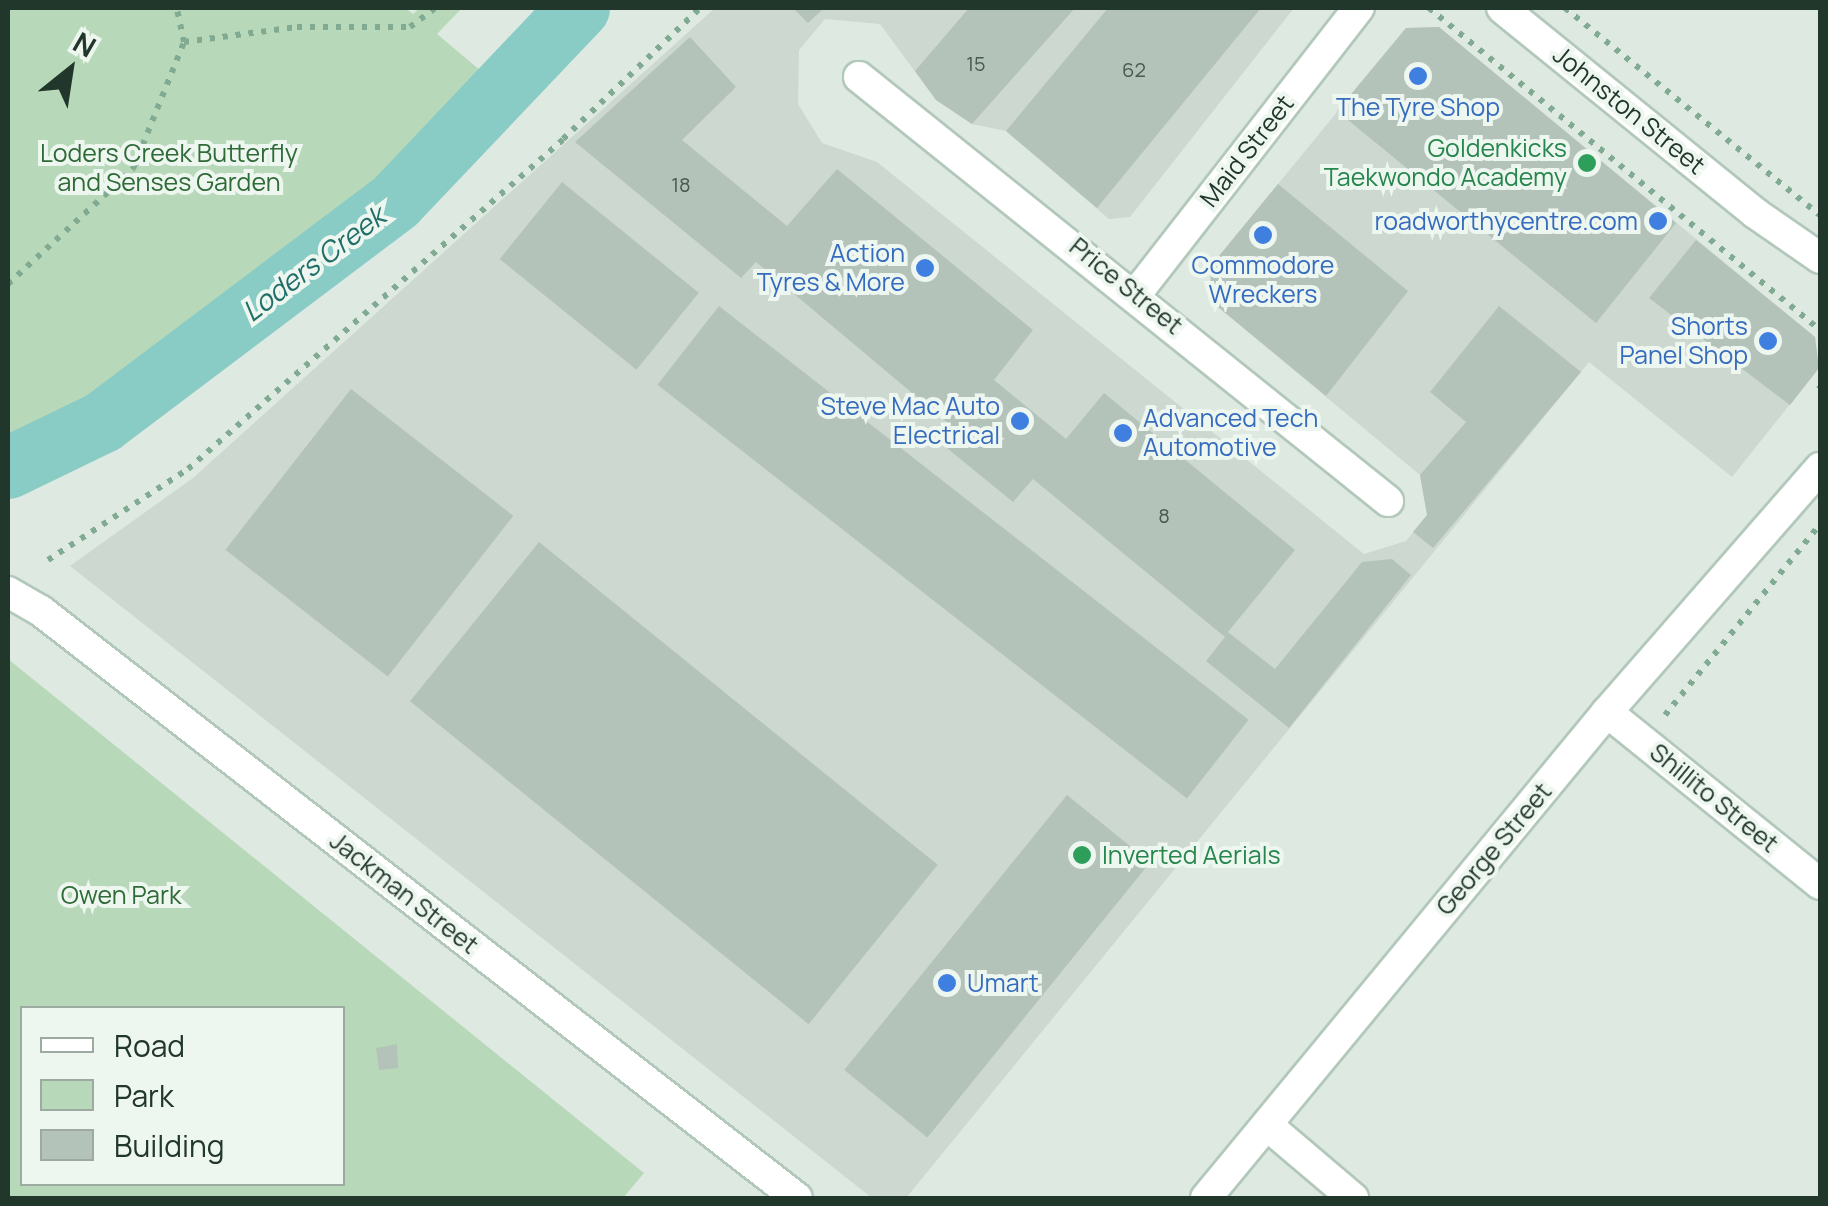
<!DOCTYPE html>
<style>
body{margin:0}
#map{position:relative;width:1828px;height:1206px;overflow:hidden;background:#dee9e1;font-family:Manrope,sans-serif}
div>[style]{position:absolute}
.built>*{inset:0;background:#cdd8d0}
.green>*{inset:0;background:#b8d9b9}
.river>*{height:62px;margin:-31px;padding:0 31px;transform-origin:31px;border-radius:31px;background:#89cbc5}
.building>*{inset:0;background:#b4c3ba;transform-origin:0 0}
.path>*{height:6px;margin-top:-3px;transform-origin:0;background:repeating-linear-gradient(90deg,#81aa93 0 5px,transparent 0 13px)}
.roads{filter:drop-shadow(2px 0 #b2c8bb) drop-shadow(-2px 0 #b2c8bb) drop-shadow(0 2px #b2c8bb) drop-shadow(0 -2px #b2c8bb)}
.street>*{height:30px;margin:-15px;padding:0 15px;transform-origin:15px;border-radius:15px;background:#fff}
.secondary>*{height:30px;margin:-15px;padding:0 15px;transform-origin:15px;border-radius:15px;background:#fff}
.dots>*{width:28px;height:28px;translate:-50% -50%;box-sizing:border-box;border:5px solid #eef6f0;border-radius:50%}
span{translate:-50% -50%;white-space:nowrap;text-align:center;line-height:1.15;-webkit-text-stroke:8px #eef6f0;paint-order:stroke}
.number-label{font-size:20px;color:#465a50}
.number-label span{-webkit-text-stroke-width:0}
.shop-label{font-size:25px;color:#366cbe}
.right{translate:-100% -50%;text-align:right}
.left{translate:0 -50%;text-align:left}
.street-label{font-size:25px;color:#21372c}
.leisure-label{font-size:25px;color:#27864d}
.park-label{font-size:25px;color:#2e6b37}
.water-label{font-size:28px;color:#206e68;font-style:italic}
.frame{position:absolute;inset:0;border:10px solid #21372c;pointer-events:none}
.legend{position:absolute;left:20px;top:1006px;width:325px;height:180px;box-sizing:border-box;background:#eef6f0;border:2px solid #9caaa2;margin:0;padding:12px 18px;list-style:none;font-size:30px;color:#21372c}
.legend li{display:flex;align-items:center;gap:20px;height:50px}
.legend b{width:50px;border:2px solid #9caaa2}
.north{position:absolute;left:20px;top:20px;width:100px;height:100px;-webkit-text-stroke:8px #eef6f0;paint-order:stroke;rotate:30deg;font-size:28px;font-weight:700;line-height:40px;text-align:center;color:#21372c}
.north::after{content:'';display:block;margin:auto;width:35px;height:45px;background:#21372c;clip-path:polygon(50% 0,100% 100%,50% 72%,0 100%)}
</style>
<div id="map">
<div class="built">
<div style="clip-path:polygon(715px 8px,1294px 8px,1130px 217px,1109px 219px,1006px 131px,972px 124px,936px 100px,880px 24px,825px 19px,799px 50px,798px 104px,822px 143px,877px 162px,1364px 554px,1406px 541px,1427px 515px,1420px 475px,1212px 302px,1210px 267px,1406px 28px,1439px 27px,1815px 337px,1819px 368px,1732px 477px,1589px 362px,906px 1198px,872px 1198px,70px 566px,193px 478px)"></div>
</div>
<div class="green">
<div style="clip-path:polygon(8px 8px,405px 8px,413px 14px,420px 8px,462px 8px,437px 34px,500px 87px,396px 201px,103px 422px,8px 468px)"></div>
<div style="clip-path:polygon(evenodd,8px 659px,644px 1173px,623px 1198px,8px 1198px,8px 659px,22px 1008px,342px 1008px,342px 1184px,22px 1184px,22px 1008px)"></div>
</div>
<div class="river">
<div style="left:8px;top:468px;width:106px;rotate:-25.8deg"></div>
<div style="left:103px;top:422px;width:367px;rotate:-37deg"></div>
<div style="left:396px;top:201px;width:266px;rotate:-46.5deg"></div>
</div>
<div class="building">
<div style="clip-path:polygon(793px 8px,824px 8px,808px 23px)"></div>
<div style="clip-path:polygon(969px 8px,1075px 8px,972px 124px,936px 100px,915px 71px)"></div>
<div style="clip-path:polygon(1108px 8px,1261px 8px,1097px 208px,1006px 131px)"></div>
<div style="clip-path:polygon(1439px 27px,1676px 223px,1596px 323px,1337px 111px,1406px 28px)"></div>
<div style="clip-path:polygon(690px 37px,736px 87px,682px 140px,787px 226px,837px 169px,1033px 330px,994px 380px,1066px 439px,1104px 393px,1295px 550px,1228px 632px,1275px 669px,1362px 562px,1392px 559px,1411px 575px,1289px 728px,1206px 661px,1225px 637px,1033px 479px,1013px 502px,942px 444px,955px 429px,756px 262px,741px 278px,575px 142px)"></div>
<div style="left:562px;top:182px;width:176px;height:99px;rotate:39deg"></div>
<div style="clip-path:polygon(1278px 184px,1408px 291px,1326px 396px,1212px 302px,1210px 267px)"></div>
<div style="clip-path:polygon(1696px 240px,1815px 337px,1819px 368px,1790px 405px,1649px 298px)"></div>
<div style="left:719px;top:306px;width:672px;height:100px;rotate:38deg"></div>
<div style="clip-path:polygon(1499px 306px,1581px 372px,1433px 548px,1413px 532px,1427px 515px,1420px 475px,1466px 422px,1430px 392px)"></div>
<div style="left:351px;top:389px;width:206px;height:204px;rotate:38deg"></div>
<div style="left:539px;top:542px;width:513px;height:205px;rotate:39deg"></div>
<div style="left:1067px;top:795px;width:107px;height:354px;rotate:39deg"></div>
<div style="clip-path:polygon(397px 1044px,398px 1068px,379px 1070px,376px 1048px)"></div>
</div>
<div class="path">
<div style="left:1429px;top:8px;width:507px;rotate:39.47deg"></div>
<div style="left:1565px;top:8px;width:328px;rotate:39.1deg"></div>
<div style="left:184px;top:42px;width:114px;rotate:-7.6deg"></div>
<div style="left:297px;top:27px;width:113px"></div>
<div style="left:410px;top:27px;width:31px;rotate:-37deg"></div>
<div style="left:8px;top:284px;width:170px;rotate:-42.6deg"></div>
<div style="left:133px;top:169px;width:137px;rotate:-68.1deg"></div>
<div style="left:184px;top:42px;width:35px;rotate:-102deg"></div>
<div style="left:1819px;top:389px;width:2px;rotate:-63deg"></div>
<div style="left:48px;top:560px;width:167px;rotate:-33deg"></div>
<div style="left:188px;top:469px;width:500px;rotate:-41.3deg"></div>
<div style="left:563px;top:139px;width:190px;rotate:-43.7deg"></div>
<div style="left:1665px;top:715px;width:246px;rotate:-50.9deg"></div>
</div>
<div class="roads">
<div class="street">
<div style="left:859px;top:77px;width:678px;rotate:38.71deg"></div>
<div style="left:1136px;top:294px;width:363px;rotate:-52.1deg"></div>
<div style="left:8px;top:592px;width:38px;rotate:30deg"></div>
<div style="left:41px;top:611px;width:957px;rotate:37.83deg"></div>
<div style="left:1607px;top:712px;width:274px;rotate:38.9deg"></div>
<div style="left:1267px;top:1125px;width:113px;rotate:40.3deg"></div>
<div style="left:1206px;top:1198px;width:630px;rotate:-50.47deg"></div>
<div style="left:1607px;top:712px;width:324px;rotate:-48.9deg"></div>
</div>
<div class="secondary">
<div style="left:1502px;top:8px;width:326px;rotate:39deg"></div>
<div style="left:1755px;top:213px;width:79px;rotate:34.7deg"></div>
</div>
</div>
<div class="dots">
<div style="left:1418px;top:76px;background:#3f7fe0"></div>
<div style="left:1587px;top:163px;background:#2e9e5b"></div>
<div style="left:1658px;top:221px;background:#3f7fe0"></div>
<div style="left:1263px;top:235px;background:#3f7fe0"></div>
<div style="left:925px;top:268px;background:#3f7fe0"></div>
<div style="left:1768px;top:341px;background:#3f7fe0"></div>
<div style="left:1020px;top:421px;background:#3f7fe0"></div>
<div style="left:1123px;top:433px;background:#3f7fe0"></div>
<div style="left:1082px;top:855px;background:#2e9e5b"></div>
<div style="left:947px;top:983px;background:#3f7fe0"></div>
</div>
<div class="number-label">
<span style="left:976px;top:63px">15</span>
<span style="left:1134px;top:69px">62</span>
<span style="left:681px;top:184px">18</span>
<span style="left:1164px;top:515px">8</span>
</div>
<div class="shop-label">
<span style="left:1418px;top:107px">The Tyre Shop</span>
<span class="right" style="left:1638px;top:221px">roadworthycentre.com</span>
<span class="right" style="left:905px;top:268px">Action<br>Tyres &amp; More</span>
<span style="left:1263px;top:280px">Commodore<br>Wreckers</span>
<span class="right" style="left:1748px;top:341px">Shorts<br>Panel Shop</span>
<span class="right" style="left:1000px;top:421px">Steve Mac Auto<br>Electrical</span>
<span class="left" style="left:1143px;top:433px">Advanced Tech<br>Automotive</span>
<span class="left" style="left:967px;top:983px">Umart</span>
</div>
<div class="street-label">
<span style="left:1629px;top:110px;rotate:39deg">Johnston Street</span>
<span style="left:1247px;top:151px;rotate:-52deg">Maid Street</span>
<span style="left:1126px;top:286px;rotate:39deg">Price Street</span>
<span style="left:1714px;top:798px;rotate:39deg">Shillito Street</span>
<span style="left:1494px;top:849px;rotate:-50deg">George Street</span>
<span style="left:404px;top:893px;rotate:38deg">Jackman Street</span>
</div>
<div class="leisure-label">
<span class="right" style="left:1567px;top:163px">Goldenkicks<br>Taekwondo Academy</span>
<span class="left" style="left:1102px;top:855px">Inverted Aerials</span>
</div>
<div class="park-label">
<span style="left:169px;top:168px">Loders Creek Butterfly<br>and Senses Garden</span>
<span style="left:121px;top:895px">Owen Park</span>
</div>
<div class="water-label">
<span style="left:313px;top:263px;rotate:-37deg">Loders Creek</span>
</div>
<div class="frame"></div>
<ul class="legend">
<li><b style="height:12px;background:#fff"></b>Road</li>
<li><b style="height:28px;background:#b8d9b9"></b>Park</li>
<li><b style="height:28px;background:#b4c3ba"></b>Building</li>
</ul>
<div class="north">N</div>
</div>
